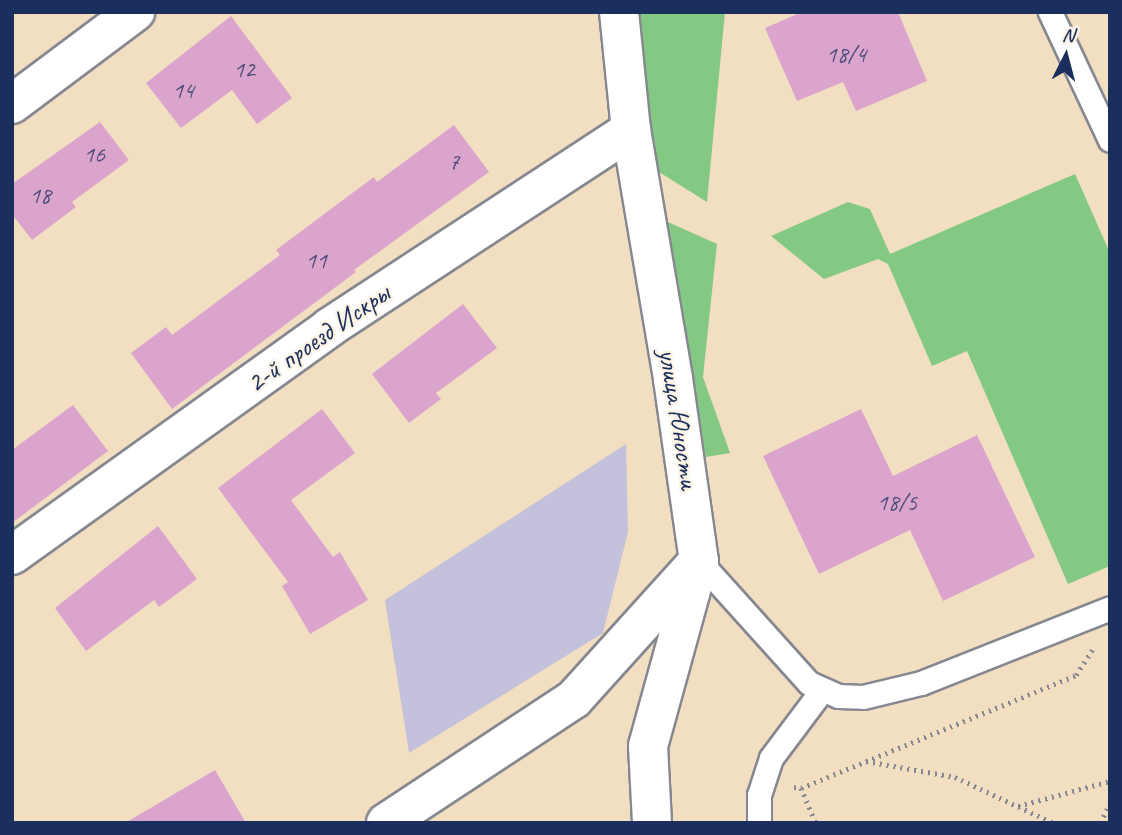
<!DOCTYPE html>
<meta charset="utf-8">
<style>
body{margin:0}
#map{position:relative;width:1122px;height:835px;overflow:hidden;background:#f2dfc1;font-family:Caveat,sans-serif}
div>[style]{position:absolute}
.industrial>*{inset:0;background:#c3c1db}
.green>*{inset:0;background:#83c984}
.building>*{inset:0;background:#dba4cc}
.path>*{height:4.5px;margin-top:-2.25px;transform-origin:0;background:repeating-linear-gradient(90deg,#868790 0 2px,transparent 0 7px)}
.roads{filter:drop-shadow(2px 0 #868790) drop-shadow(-2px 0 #868790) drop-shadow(0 2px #868790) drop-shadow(0 -2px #868790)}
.service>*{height:23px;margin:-11.5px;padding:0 11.5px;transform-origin:11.5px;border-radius:11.5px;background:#fff}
.minor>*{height:38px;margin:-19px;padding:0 19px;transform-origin:19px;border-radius:19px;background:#fff}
span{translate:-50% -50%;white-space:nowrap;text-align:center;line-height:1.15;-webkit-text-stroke:5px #fcf5e5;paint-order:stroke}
.number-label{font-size:24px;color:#4b4c7a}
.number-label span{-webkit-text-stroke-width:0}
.street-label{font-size:28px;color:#1b2f5e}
.frame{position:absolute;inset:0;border:14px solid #1b2f5e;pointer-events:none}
.north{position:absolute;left:1031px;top:21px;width:70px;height:70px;-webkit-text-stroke:5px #fcf5e5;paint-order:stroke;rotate:6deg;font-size:19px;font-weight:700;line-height:28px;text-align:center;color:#1b2f5e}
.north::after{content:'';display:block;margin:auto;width:24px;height:32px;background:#1b2f5e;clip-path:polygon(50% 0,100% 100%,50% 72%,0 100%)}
</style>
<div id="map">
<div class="industrial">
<div style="clip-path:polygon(626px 444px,628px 532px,603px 633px,409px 753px,385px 600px)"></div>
</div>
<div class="green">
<div style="clip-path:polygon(635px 12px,725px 12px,707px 202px,651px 167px)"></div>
<div style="clip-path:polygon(1075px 174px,1110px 253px,1110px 566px,1068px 584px,967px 351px,932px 366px,888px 264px,878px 259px,824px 279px,771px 236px,848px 202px,870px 209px,890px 254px)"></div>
<div style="clip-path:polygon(659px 218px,717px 244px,703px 377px,730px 453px,706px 457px)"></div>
</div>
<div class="building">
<div style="clip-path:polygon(802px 12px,898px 12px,927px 81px,856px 111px,843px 82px,797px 101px,765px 28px)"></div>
<div style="clip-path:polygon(231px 16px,292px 98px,257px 124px,232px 90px,181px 128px,146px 83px)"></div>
<div style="clip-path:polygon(100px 122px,129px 160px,72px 202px,76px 207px,32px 240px,12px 214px,12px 184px)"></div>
<div style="clip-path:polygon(454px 125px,489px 172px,354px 270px,356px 272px,172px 409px,131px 353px,166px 327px,172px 335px,280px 255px,276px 250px,343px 200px,374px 177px,377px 182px)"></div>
<div style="clip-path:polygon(463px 304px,497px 348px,436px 393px,441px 399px,409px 423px,372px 374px)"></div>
<div style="clip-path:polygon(73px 405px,108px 451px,12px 523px,12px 450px)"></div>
<div style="clip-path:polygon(322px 409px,355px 453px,291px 500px,333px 557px,340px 552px,368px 600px,310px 634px,282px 586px,288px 582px,218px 488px)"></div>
<div style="clip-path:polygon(861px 409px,893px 476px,977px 435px,1035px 557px,943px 601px,910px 530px,819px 574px,763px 456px)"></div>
<div style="clip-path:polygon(158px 526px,197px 579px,159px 607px,154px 600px,86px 651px,55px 608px)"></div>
<div style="clip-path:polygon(215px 770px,246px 823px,125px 823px)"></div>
</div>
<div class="path">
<div style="left:866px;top:761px;width:90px;rotate:10.2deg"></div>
<div style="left:955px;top:777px;width:108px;rotate:25.1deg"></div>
<div style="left:794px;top:787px;width:7px;rotate:8deg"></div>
<div style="left:801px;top:788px;width:297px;rotate:-22.3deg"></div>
<div style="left:1076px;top:675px;width:30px;rotate:-57deg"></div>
<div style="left:801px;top:788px;width:38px;rotate:67deg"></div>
<div style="left:1018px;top:806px;width:95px;rotate:-15.2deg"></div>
<div style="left:1100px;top:823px;width:22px;rotate:-63deg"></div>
</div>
<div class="roads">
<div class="service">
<div style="left:1050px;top:12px;width:141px;rotate:64.9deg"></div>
<div style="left:699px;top:561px;width:164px;rotate:48deg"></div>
<div style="left:809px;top:683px;width:32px;rotate:24deg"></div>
<div style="left:838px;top:696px;width:25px;rotate:2deg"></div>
<div style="left:863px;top:697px;width:60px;rotate:-13.6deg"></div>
<div style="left:921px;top:683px;width:203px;rotate:-21.6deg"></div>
<div style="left:759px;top:823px;width:28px;rotate:-90deg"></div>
<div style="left:759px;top:795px;width:39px;rotate:-72deg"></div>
<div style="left:771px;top:758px;width:85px;rotate:-53.1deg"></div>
</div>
<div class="minor">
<div style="left:619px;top:12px;width:119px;rotate:84.2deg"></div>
<div style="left:631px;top:130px;width:253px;rotate:80.4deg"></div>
<div style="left:673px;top:379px;width:184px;rotate:81.9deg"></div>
<div style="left:699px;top:561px;width:192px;rotate:105.4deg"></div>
<div style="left:648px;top:746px;width:77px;rotate:87deg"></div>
<div style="left:12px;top:104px;width:154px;rotate:-36.8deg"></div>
<div style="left:12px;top:555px;width:391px;rotate:-35.6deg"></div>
<div style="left:330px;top:327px;width:360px;rotate:-33.2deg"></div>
<div style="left:386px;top:823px;width:225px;rotate:-33.4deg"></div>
<div style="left:574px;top:699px;width:179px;rotate:-47.9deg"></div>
</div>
</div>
<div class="number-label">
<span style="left:846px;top:55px">18/4</span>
<span style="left:244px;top:70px">12</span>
<span style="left:183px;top:91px">14</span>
<span style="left:94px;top:155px">16</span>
<span style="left:454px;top:162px">7</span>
<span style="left:40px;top:196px">18</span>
<span style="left:316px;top:261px">11</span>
<span style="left:897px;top:503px">18/5</span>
</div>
<div class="street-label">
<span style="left:318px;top:338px;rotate:-35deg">2-й проезд Искры</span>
<span style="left:679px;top:419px;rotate:81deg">улица Юности</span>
</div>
<div class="frame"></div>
<div class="north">N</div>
</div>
